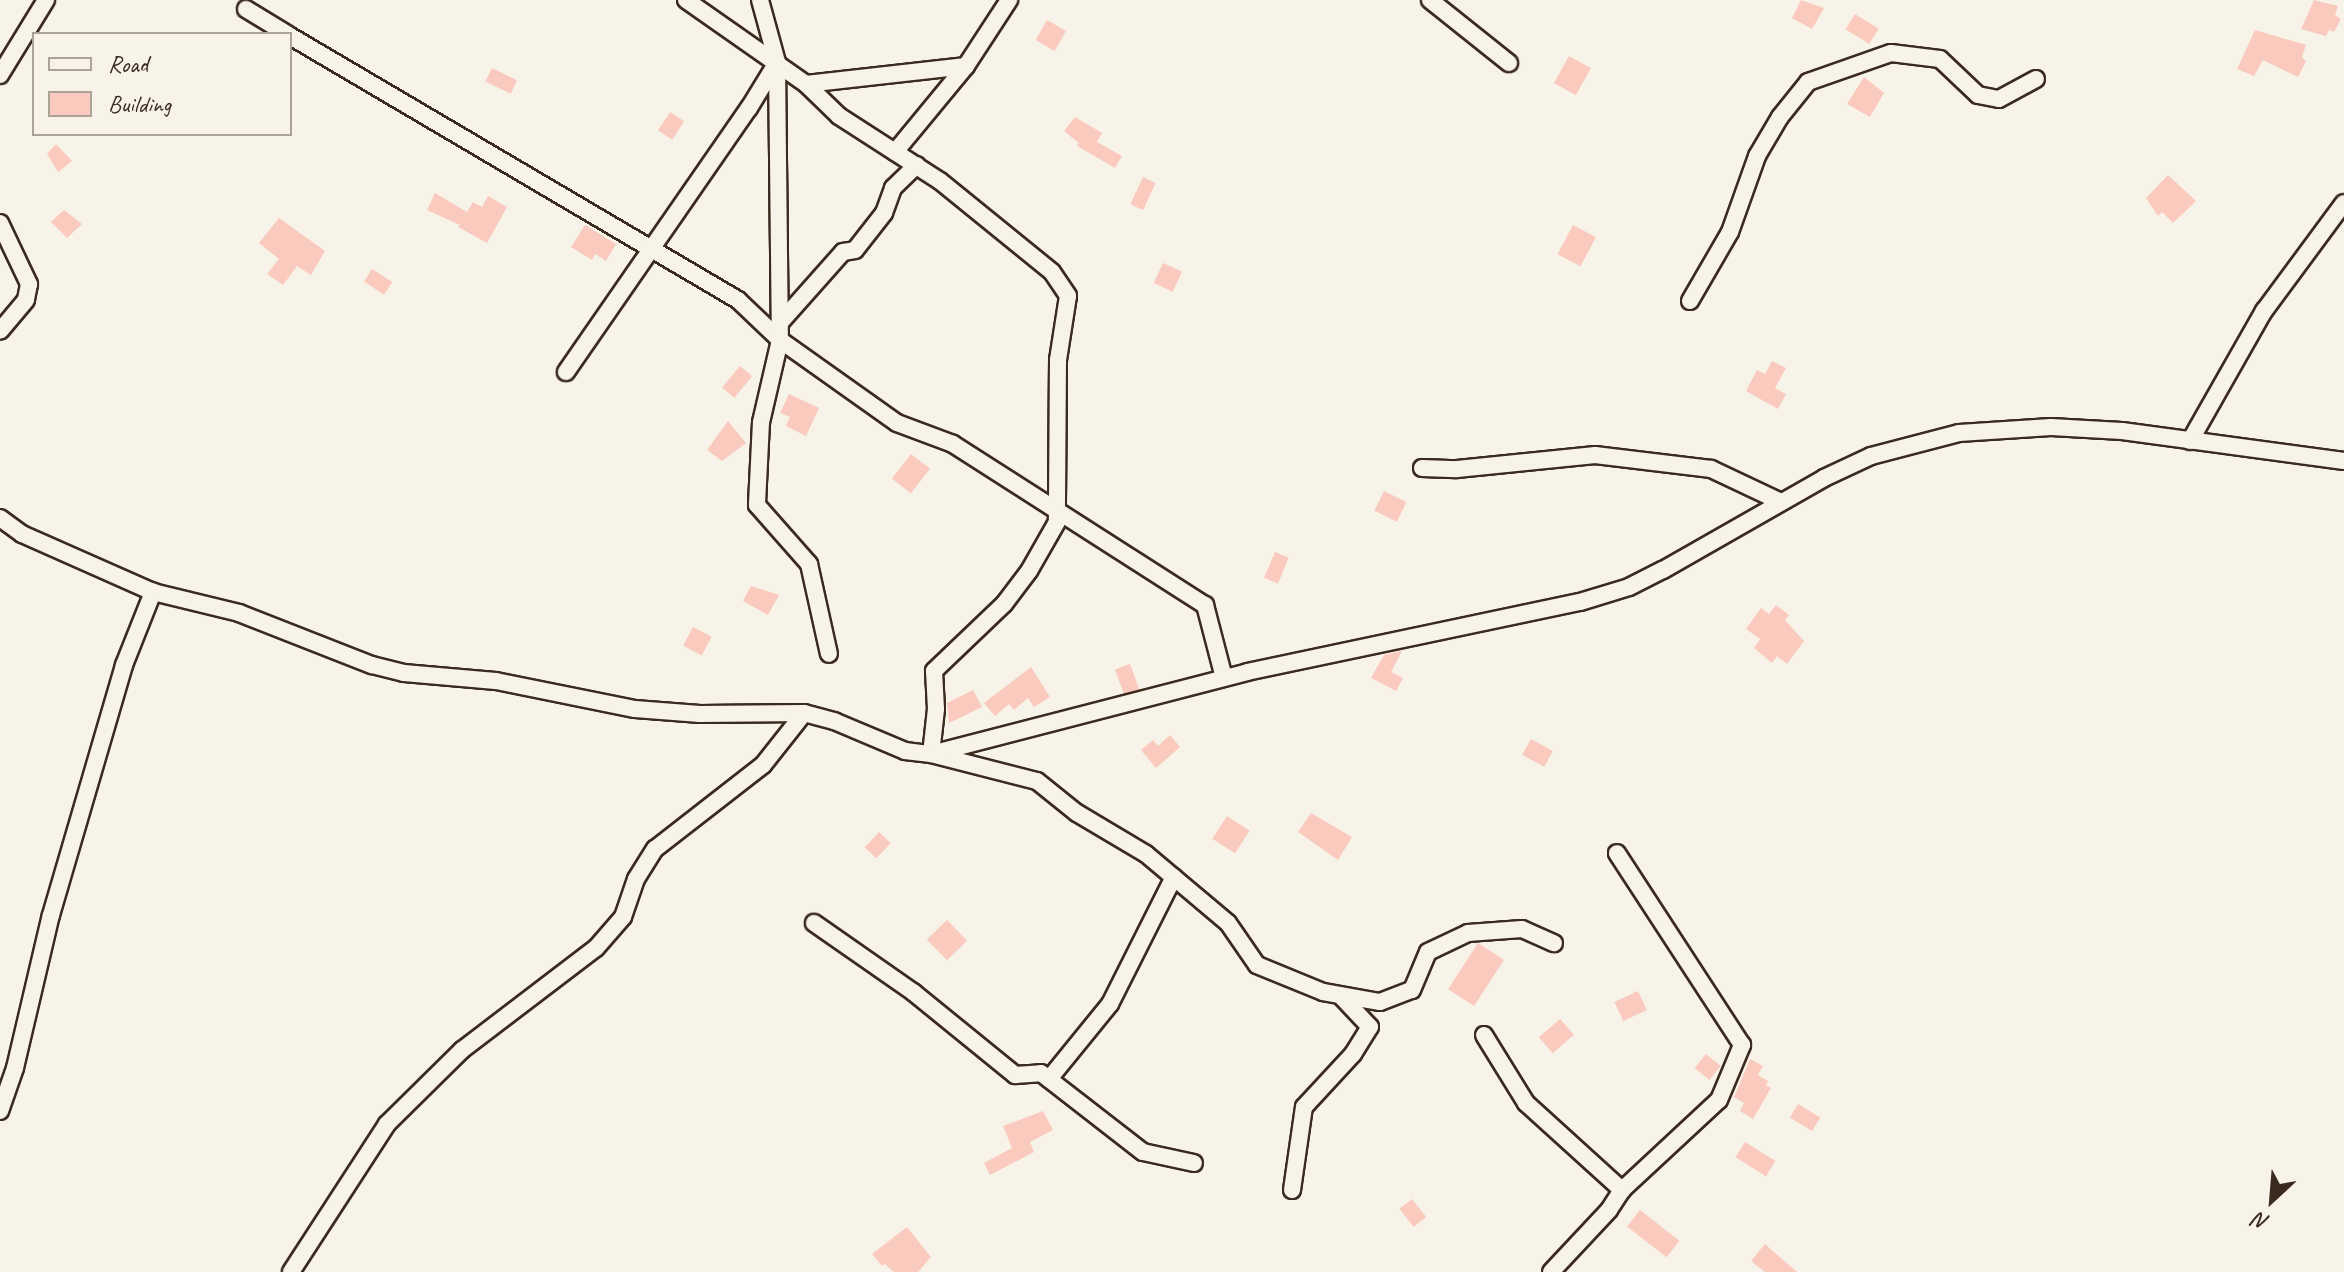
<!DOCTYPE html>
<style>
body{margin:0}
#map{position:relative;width:2344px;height:1272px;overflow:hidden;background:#f7f3e8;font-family:Caveat,sans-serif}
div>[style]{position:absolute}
.building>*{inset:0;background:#f9cabd;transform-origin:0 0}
.roads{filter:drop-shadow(2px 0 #3b2a1e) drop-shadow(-2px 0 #3b2a1e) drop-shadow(0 2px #3b2a1e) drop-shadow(0 -2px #3b2a1e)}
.street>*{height:16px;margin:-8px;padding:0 8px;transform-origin:8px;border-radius:8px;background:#f7f3e8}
span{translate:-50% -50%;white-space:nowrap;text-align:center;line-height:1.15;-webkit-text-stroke:6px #f7f3e8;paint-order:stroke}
.legend{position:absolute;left:32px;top:32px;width:260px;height:104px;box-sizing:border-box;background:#f7f3e8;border:2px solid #aca397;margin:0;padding:10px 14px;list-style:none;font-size:24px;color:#3b2a1e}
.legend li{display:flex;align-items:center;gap:16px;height:40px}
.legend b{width:40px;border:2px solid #aca397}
.north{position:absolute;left:2232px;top:1160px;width:80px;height:80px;-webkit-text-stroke:6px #f7f3e8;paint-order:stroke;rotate:206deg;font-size:22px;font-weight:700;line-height:32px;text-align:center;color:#3b2a1e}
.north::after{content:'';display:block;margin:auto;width:28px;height:36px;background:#3b2a1e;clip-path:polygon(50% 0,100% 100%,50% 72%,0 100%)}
</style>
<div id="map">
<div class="building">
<div style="clip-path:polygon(1801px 0,1824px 8px,1812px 29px,1792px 18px)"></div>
<div style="clip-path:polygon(2314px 0,2338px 6px,2335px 15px,2341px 19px,2334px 32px,2329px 30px,2326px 36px,2301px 29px)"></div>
<div style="left:1855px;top:14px;width:28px;height:18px;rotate:32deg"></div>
<div style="left:1047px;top:20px;width:22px;height:23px;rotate:30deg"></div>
<div style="clip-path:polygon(2255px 30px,2306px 45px,2302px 57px,2306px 61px,2298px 77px,2263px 60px,2254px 76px,2237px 69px)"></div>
<div style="left:1569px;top:56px;width:25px;height:31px;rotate:29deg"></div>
<div style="left:492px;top:68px;width:28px;height:15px;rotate:26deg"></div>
<div style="clip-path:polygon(1864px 77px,1884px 93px,1870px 117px,1847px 104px)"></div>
<div style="left:670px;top:112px;width:17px;height:22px;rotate:33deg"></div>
<div style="clip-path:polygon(1075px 117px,1102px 133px,1097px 142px,1122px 156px,1115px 168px,1077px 146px,1079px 143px,1064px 131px)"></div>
<div style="clip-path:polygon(56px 144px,72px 161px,58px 172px,47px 154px)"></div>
<div style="clip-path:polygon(2168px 175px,2196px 201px,2173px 223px,2162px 212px,2158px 216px,2146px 198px)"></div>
<div style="left:1143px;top:177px;width:14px;height:30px;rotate:25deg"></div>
<div style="clip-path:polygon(435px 193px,467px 212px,473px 202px,482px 207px,488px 196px,507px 207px,487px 243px,458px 227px,460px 225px,427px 210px)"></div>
<div style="clip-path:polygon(64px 210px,82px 224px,67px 238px,51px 222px)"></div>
<div style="clip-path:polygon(279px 218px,325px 251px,311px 275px,297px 266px,283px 285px,267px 274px,279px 259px,259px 243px)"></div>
<div style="clip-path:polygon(585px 225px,616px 244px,606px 261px,595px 254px,592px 260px,571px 247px)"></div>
<div style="left:1573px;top:225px;width:26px;height:33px;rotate:28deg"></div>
<div style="left:1163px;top:263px;width:21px;height:22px;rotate:25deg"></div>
<div style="left:372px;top:269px;width:24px;height:15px;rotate:33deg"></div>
<div style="clip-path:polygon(1772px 361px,1786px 368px,1775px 388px,1786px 394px,1778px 409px,1746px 391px,1757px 370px,1765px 374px)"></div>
<div style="left:740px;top:366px;width:16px;height:28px;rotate:40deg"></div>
<div style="clip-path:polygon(789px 394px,819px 408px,806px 436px,786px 426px,790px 417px,780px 413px)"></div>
<div style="clip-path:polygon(728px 421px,746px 443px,722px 461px,707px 450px)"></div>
<div style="left:911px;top:454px;width:24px;height:31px;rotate:38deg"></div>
<div style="left:1384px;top:491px;width:25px;height:22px;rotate:26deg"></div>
<div style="left:1275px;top:552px;width:15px;height:28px;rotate:23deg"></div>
<div style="clip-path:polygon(751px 586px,779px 595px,768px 615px,743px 601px)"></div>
<div style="clip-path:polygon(1776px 605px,1789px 615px,1785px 620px,1804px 641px,1787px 664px,1777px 656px,1772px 663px,1754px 648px,1760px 639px,1746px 629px,1761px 608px,1769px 614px)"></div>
<div style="left:693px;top:627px;width:21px;height:21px;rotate:28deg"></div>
<div style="clip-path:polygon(1402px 651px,1391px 672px,1403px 678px,1396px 691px,1371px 678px,1384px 655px)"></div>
<div style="left:1130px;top:664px;width:27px;height:16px;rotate:70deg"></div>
<div style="clip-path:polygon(1031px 667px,1050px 697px,1034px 707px,1028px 698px,1014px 710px,1009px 704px,995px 716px,984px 703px)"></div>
<div style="clip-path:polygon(973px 690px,982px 707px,949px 723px,947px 703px)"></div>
<div style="clip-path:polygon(1170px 735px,1180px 747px,1156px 768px,1141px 750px,1153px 740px,1158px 746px)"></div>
<div style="left:1531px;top:739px;width:25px;height:18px;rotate:29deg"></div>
<div style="clip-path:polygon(1311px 813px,1352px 837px,1338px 860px,1298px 832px)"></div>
<div style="left:1227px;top:816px;width:27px;height:27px;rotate:33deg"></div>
<div style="left:879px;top:832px;width:16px;height:21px;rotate:43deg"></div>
<div style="left:947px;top:920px;width:29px;height:28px;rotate:46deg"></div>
<div style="left:1478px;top:943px;width:31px;height:55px;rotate:33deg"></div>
<div style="left:1638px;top:991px;width:21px;height:26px;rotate:65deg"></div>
<div style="left:1560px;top:1019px;width:21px;height:28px;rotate:49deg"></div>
<div style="left:1706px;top:1054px;width:19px;height:18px;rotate:39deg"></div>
<div style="clip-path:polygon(1750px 1059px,1763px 1066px,1758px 1075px,1768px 1081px,1766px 1085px,1771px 1088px,1753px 1119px,1740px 1111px,1744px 1103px,1734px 1097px)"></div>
<div style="left:1798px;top:1104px;width:26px;height:16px;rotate:31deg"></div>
<div style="clip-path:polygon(1043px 1111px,1053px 1130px,1030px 1142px,1034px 1152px,990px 1175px,984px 1163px,1012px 1148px,1003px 1126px)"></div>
<div style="left:1745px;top:1142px;width:36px;height:18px;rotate:32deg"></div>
<div style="left:1412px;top:1199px;width:23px;height:16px;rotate:52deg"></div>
<div style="left:1640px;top:1210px;width:50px;height:21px;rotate:38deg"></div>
<div style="clip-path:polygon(907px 1227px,931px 1257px,918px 1272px,894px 1272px,885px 1264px,882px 1266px,872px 1254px)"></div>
<div style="clip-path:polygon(1765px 1244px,1797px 1272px,1765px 1272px,1751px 1261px)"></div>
</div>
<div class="roads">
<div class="street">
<div style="left:686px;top:0;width:146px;rotate:35deg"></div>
<div style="left:806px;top:84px;width:46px;rotate:44.1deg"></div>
<div style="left:839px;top:116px;width:120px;rotate:32.8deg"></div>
<div style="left:940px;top:181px;width:144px;rotate:39.1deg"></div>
<div style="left:1052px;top:272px;width:29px;rotate:56deg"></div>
<div style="left:1068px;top:296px;width:65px;rotate:98.9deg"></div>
<div style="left:1058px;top:360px;width:162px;rotate:90.4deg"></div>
<div style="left:1057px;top:522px;width:56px;rotate:119.7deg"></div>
<div style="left:1029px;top:571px;width:41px;rotate:127.1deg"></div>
<div style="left:1004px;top:604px;width:97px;rotate:136.3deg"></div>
<div style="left:934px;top:671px;width:38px;rotate:87deg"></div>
<div style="left:936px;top:709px;width:45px;rotate:96.3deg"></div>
<div style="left:931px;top:754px;width:109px;rotate:14.3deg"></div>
<div style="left:1037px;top:781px;width:51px;rotate:38.7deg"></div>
<div style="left:1077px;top:813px;width:80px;rotate:30.7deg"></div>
<div style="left:1146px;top:854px;width:107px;rotate:40.1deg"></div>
<div style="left:1228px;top:923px;width:51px;rotate:55.4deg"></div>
<div style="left:1257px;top:965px;width:71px;rotate:22.2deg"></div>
<div style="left:1323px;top:992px;width:58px;rotate:10deg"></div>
<div style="left:1380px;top:1002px;width:34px;rotate:-21deg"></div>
<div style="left:1412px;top:990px;width:41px;rotate:-67.2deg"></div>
<div style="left:1428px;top:952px;width:44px;rotate:-25.4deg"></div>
<div style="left:1468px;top:933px;width:54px;rotate:-4.2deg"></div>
<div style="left:1522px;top:929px;width:35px;rotate:24deg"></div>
<div style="left:760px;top:0;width:64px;rotate:74.7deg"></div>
<div style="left:777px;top:62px;width:278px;rotate:89.4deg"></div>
<div style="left:780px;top:340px;width:84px;rotate:103deg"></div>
<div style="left:761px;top:422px;width:83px;rotate:92.8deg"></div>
<div style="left:757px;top:505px;width:79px;rotate:48.6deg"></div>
<div style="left:809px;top:564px;width:92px;rotate:77.5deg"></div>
<div style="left:1430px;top:0;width:101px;rotate:38.6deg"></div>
<div style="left:246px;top:9px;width:48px;rotate:31.4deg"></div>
<div style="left:290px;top:36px;width:520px;rotate:30.51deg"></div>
<div style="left:738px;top:300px;width:58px;rotate:43.6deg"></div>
<div style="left:780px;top:340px;width:143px;rotate:35.4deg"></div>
<div style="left:897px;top:423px;width:60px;rotate:20.6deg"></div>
<div style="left:953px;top:444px;width:299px;rotate:32.6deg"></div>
<div style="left:1205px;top:605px;width:75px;rotate:75.4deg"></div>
<div style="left:0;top:75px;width:88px;rotate:-58.5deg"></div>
<div style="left:806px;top:84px;width:161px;rotate:-6.4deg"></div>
<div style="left:895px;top:152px;width:112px;rotate:-50.5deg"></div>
<div style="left:966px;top:66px;width:79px;rotate:-56.9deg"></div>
<div style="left:0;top:223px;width:68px;rotate:64.6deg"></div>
<div style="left:29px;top:284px;width:16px;rotate:101deg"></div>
<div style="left:26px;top:300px;width:40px;rotate:130deg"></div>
<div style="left:1690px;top:301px;width:80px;rotate:-59.9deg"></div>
<div style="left:1730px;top:232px;width:81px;rotate:-70.4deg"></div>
<div style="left:1757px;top:156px;width:45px;rotate:-59.5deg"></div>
<div style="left:1780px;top:117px;width:45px;rotate:-51.3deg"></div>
<div style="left:1808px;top:82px;width:88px;rotate:-19.3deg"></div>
<div style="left:1891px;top:53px;width:49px;rotate:7deg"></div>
<div style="left:1940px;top:59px;width:52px;rotate:43.5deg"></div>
<div style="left:1978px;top:95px;width:21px;rotate:11deg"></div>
<div style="left:1999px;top:99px;width:42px;rotate:-28.4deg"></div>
<div style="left:779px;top:324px;width:96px;rotate:-48.4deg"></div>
<div style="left:843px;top:252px;width:12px;rotate:-9deg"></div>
<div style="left:855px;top:250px;width:47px;rotate:-51.9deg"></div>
<div style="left:884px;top:213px;width:27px;rotate:-70deg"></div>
<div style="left:893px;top:188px;width:33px;rotate:-44deg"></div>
<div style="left:566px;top:372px;width:321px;rotate:-55.3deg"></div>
<div style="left:749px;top:108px;width:52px;rotate:-58.5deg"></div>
<div style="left:2190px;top:441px;width:150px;rotate:-60.4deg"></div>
<div style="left:2264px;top:311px;width:134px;rotate:-53.5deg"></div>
<div style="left:1422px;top:468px;width:35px;rotate:2deg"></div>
<div style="left:1457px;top:469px;width:139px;rotate:-5.8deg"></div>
<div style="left:1595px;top:455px;width:117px;rotate:6.9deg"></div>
<div style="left:1711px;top:469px;width:77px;rotate:25.2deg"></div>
<div style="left:0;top:518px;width:27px;rotate:36deg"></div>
<div style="left:22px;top:534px;width:143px;rotate:23.9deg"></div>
<div style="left:153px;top:592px;width:89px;rotate:13.7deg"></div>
<div style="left:239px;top:613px;width:143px;rotate:21.4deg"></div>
<div style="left:372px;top:665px;width:33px;rotate:14deg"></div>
<div style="left:404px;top:673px;width:92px;rotate:5deg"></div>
<div style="left:496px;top:681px;width:142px;rotate:11.4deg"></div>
<div style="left:635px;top:709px;width:65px;rotate:4.4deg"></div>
<div style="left:700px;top:714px;width:104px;rotate:-0.6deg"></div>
<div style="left:804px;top:713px;width:31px;rotate:15deg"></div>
<div style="left:834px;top:721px;width:77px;rotate:22.9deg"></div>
<div style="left:905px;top:751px;width:26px;rotate:7deg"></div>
<div style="left:931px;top:754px;width:326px;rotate:-14.5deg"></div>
<div style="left:1247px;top:672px;width:340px;rotate:-11.9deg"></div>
<div style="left:1580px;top:602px;width:51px;rotate:-17deg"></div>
<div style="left:1629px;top:587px;width:38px;rotate:-27deg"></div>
<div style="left:1663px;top:570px;width:185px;rotate:-29.7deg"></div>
<div style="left:1824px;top:478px;width:52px;rotate:-25.1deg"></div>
<div style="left:1871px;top:456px;width:91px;rotate:-14.6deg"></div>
<div style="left:1959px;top:433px;width:92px;rotate:-3.7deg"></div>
<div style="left:2051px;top:427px;width:71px;rotate:3.2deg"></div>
<div style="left:2122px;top:431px;width:224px;rotate:7.7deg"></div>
<div style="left:814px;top:923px;width:121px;rotate:34.9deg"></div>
<div style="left:913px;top:992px;width:132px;rotate:39.1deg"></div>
<div style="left:1015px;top:1075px;width:26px;rotate:-4deg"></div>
<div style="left:1041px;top:1073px;width:129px;rotate:37.8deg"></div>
<div style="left:1143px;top:1152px;width:52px;rotate:12.2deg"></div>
<div style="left:1484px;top:1035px;width:80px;rotate:58.3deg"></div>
<div style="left:1526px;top:1103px;width:130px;rotate:42.2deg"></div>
<div style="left:1049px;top:1079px;width:97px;rotate:-50.9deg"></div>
<div style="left:1110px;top:1004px;width:142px;rotate:-63.3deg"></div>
<div style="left:0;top:1111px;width:46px;rotate:-70.8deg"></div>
<div style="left:15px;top:1068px;width:157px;rotate:-76.8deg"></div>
<div style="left:51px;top:915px;width:260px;rotate:-73.7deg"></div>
<div style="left:124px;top:665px;width:79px;rotate:-68.3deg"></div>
<div style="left:1292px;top:1190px;width:84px;rotate:-81.8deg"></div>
<div style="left:1304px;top:1107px;width:72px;rotate:-47.2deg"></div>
<div style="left:1353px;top:1054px;width:32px;rotate:-58deg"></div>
<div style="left:1370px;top:1027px;width:44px;rotate:-133.2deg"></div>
<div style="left:291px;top:1272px;width:176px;rotate:-57deg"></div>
<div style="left:387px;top:1124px;width:105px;rotate:-44.6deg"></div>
<div style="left:462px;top:1050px;width:168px;rotate:-37.3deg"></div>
<div style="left:596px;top:948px;width:41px;rotate:-48.9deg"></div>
<div style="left:623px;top:917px;width:40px;rotate:-71.1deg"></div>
<div style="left:636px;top:879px;width:36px;rotate:-58deg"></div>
<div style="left:655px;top:849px;width:137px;rotate:-37.9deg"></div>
<div style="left:763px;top:765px;width:66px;rotate:-51.7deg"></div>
<div style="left:1551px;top:1272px;width:85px;rotate:-46.9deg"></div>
<div style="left:1609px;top:1210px;width:24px;rotate:-57deg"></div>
<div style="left:1622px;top:1190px;width:132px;rotate:-42.9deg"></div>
<div style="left:1719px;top:1100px;width:60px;rotate:-67.3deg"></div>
<div style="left:1742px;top:1045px;width:229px;rotate:-123.1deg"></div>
</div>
</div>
<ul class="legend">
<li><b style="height:10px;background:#f7f3e8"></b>Road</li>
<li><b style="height:22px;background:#f9cabd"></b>Building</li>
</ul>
<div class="north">N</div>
</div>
